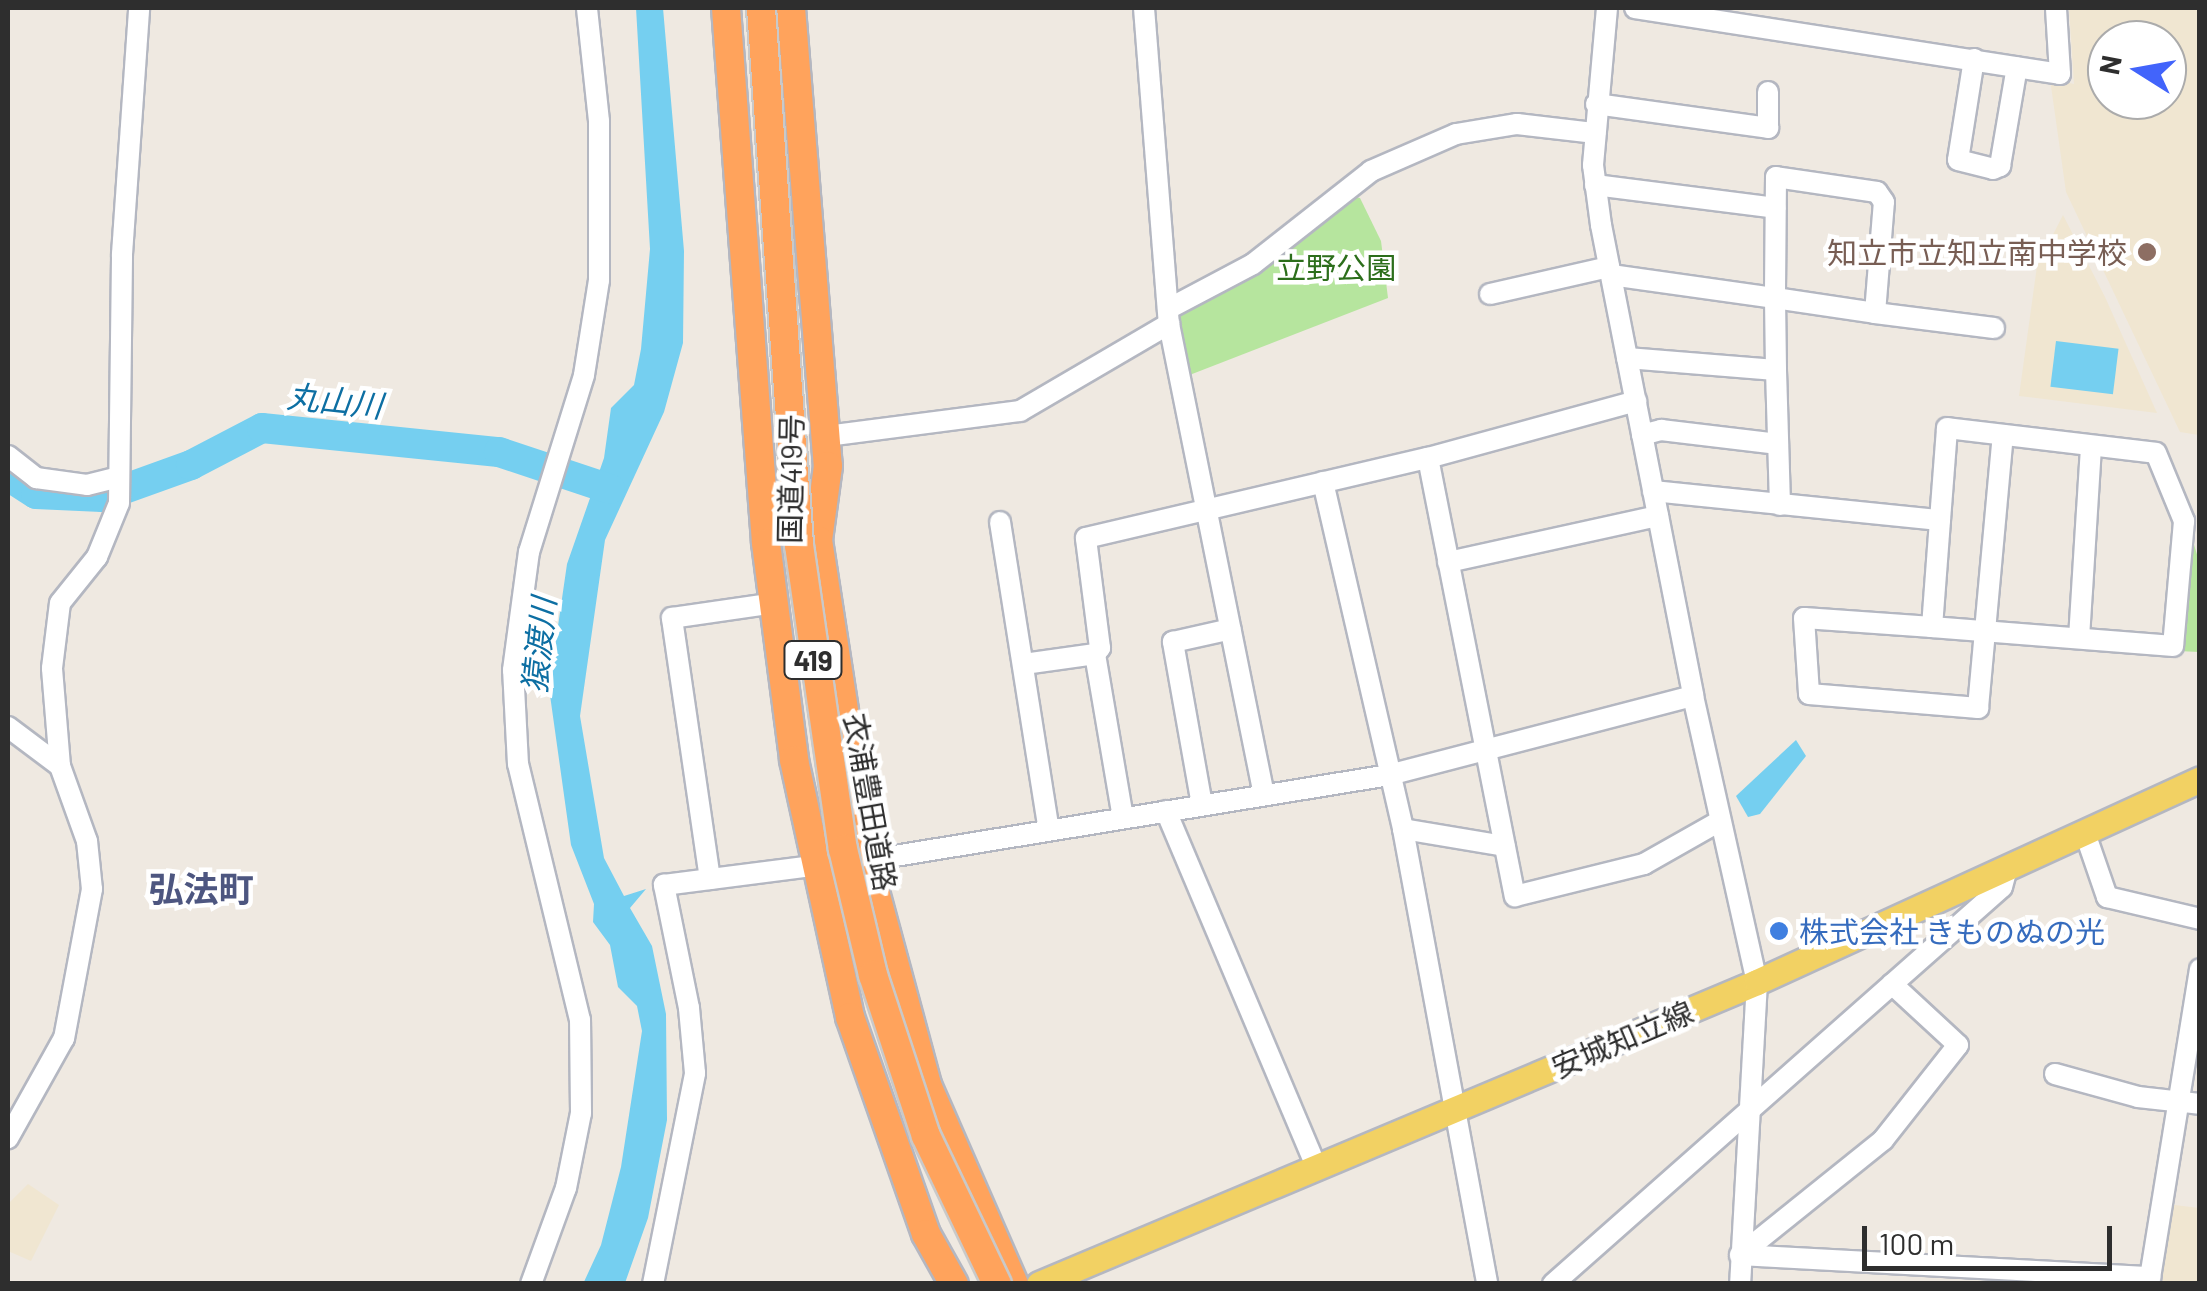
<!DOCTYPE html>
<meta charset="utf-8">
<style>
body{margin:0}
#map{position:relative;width:2207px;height:1291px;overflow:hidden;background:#efe9e1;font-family:Barlow,"Noto Sans JP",sans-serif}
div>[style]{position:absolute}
.education>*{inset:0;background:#f0e6d1}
.green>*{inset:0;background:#b6e59e}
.water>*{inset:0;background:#75cff0;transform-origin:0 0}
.river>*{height:30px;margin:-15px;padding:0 15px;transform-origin:15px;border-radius:15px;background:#75cff0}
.roads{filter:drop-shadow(2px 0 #b4b7c1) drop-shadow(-2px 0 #b4b7c1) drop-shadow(0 2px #b4b7c1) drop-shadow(0 -2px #b4b7c1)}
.minor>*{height:20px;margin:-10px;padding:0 10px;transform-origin:10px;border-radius:10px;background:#fff}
.major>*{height:25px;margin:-12.5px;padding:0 12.5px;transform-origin:12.5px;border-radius:12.5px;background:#f2d163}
.highway>*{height:28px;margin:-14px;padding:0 14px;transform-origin:14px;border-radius:14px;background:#ffa35c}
.bridges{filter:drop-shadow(2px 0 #c9c9c9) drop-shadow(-2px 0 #c9c9c9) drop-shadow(0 2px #c9c9c9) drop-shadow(0 -2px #c9c9c9)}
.highway-bridge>*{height:28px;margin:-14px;padding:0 14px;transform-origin:14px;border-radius:14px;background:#ffa35c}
.dots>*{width:28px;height:28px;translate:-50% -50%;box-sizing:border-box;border:5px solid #fff;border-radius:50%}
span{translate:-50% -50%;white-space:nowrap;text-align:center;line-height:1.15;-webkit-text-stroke:9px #fff;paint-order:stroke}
.shield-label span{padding:2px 8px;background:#fff;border:2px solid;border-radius:8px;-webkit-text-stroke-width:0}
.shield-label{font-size:28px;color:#2e2e2e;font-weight:700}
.education-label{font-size:30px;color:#785e54}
.right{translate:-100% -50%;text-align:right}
.park-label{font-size:30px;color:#2c6e1b}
.street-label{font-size:30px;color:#2e2e2e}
.shop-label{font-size:30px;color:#366cbe}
.left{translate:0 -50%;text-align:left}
.water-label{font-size:32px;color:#0d6fa3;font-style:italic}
.quarter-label{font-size:35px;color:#4d5680;font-weight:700}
.frame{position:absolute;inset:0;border:10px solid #2e2e2e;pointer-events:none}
.north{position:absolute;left:2087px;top:20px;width:100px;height:100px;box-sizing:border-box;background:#fff;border:2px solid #ababab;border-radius:50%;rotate:281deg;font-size:28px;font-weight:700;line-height:40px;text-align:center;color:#2e2e2e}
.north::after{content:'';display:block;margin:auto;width:35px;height:45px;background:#4264fb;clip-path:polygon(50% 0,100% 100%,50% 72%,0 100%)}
.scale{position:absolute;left:1862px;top:1226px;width:250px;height:45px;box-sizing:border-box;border:5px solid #2e2e2e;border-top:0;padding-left:12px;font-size:30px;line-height:35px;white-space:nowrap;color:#2e2e2e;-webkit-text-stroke:8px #fff;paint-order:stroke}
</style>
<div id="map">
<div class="education">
<div style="clip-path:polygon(evenodd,2069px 8px,2199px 8px,2199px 435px,2180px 432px,2066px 192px,2050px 79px,2074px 84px,2069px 8px,2107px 40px,2167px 40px,2167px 100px,2107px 100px,2107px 40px)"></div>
<div style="clip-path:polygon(2063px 215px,2105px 297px,2157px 413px,2019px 396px,2037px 266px)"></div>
<div style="clip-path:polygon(28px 1184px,59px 1205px,31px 1261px,8px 1251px,8px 1204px)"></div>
<div style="clip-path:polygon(2167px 1204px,2199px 1208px,2199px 1283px,2156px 1284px)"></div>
</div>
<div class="green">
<div style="clip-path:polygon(1350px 196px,1360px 198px,1381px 241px,1388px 298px,1187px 376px,1173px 312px)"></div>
<div style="clip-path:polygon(2188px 525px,2199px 561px,2199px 652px,2178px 651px)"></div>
</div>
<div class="water">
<div style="clip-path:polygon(636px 8px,663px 8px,684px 251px,683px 343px,664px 412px,605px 540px,580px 716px,604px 858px,624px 896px,646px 889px,630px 908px,652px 946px,666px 1014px,667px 1120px,648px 1218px,625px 1283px,583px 1284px,601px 1245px,621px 1167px,642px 1031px,637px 1006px,618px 987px,610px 945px,593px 922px,594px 904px,571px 845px,549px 688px,567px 564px,604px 458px,611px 408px,634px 385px,641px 349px,650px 249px)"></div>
<div style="left:2056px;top:341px;width:63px;height:46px;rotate:7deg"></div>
<div style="clip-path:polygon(1796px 740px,1806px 756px,1760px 814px,1748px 817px,1736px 796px)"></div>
</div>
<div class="river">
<div style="left:8px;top:476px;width:33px;rotate:33deg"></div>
<div style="left:36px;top:494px;width:66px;rotate:2.6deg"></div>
<div style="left:102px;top:497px;width:95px;rotate:-19.8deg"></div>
<div style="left:191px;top:465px;width:80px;rotate:-27.5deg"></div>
<div style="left:262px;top:428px;width:238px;rotate:5.8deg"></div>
<div style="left:499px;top:452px;width:117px;rotate:18.4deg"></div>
</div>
<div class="roads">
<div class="minor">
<div style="left:1144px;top:8px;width:317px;rotate:85.5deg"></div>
<div style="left:1169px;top:324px;width:480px;rotate:78.6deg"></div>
<div style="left:1607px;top:8px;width:158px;rotate:95.1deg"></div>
<div style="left:1593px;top:165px;width:61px;rotate:82.4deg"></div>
<div style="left:1601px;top:225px;width:480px;rotate:78.9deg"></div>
<div style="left:1693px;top:696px;width:293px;rotate:77.4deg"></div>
<div style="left:1757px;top:982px;width:302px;rotate:93.2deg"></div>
<div style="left:1635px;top:8px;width:430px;rotate:8.8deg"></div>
<div style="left:2060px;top:74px;width:66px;rotate:-93.5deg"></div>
<div style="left:1974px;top:59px;width:102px;rotate:99deg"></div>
<div style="left:1958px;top:160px;width:36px;rotate:14deg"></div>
<div style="left:1993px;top:169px;width:8px;rotate:-23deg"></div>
<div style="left:2000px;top:166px;width:100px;rotate:-80.3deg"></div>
<div style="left:1596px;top:104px;width:174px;rotate:7.9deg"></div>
<div style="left:1768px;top:128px;width:36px;rotate:-90deg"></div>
<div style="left:1595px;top:185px;width:182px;rotate:7.2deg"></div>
<div style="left:1611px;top:275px;width:166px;rotate:8deg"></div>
<div style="left:1775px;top:298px;width:101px;rotate:8.5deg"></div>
<div style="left:1875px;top:313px;width:111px;rotate:-85.4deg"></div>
<div style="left:1884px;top:202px;width:12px;rotate:-125deg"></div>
<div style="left:1877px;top:192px;width:102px;rotate:-171.6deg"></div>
<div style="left:1776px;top:177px;width:121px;rotate:90.5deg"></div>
<div style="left:1775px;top:298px;width:72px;rotate:89.2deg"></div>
<div style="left:1776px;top:370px;width:135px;rotate:88.3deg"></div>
<div style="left:1490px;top:294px;width:122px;rotate:-12.8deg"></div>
<div style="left:1168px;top:309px;width:96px;rotate:-27.9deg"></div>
<div style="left:1253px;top:264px;width:150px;rotate:-38.2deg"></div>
<div style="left:1371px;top:171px;width:93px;rotate:-23.5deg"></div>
<div style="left:1456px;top:134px;width:62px;rotate:-9.3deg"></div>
<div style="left:1517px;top:124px;width:79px;rotate:6.6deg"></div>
<div style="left:1875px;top:313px;width:120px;rotate:7.2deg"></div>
<div style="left:1627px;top:358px;width:149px;rotate:4.6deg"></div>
<div style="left:1642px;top:435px;width:20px;rotate:-15deg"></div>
<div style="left:1661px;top:430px;width:118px;rotate:6.8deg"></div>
<div style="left:827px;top:436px;width:195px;rotate:-7.4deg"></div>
<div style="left:1020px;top:411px;width:173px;rotate:-30.3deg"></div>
<div style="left:8px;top:456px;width:36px;rotate:38deg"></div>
<div style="left:36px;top:478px;width:51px;rotate:7.8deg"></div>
<div style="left:87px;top:485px;width:33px;rotate:-14deg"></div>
<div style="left:1428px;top:458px;width:447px;rotate:78.8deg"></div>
<div style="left:1515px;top:896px;width:133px;rotate:-13.9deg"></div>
<div style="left:1644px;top:864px;width:87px;rotate:-29.5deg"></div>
<div style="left:1323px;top:482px;width:356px;rotate:77deg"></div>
<div style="left:1403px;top:829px;width:463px;rotate:79.5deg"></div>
<div style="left:1653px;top:491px;width:288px;rotate:5.8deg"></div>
<div style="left:1940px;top:520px;width:92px;rotate:-85.6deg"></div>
<div style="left:1947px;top:428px;width:210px;rotate:6.8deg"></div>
<div style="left:2156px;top:453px;width:74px;rotate:67.6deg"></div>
<div style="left:2184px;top:521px;width:125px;rotate:95deg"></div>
<div style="left:2173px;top:646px;width:242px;rotate:-175.5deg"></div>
<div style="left:1932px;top:627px;width:107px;rotate:-85.7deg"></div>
<div style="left:1000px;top:522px;width:312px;rotate:81deg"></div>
<div style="left:1448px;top:562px;width:215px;rotate:-12.4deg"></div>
<div style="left:1932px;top:627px;width:128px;rotate:-176deg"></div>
<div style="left:1804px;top:618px;width:76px;rotate:86.2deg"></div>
<div style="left:1809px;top:694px;width:170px;rotate:4.7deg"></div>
<div style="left:1978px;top:708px;width:274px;rotate:-84.8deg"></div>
<div style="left:2079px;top:638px;width:192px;rotate:-86.4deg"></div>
<div style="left:1024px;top:664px;width:72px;rotate:-8deg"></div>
<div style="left:8px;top:727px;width:65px;rotate:36.9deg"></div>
<div style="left:60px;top:766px;width:80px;rotate:70.2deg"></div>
<div style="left:87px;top:841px;width:48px;rotate:84.1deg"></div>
<div style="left:92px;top:889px;width:152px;rotate:100.6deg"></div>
<div style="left:64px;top:1038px;width:115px;rotate:119.2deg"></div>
<div style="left:60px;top:766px;width:98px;rotate:-94.7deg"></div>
<div style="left:52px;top:668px;width:65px;rotate:-83deg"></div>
<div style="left:60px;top:603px;width:59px;rotate:-51.2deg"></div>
<div style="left:97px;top:557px;width:58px;rotate:-67.8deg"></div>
<div style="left:119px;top:503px;width:249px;rotate:-89.3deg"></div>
<div style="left:122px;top:254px;width:247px;rotate:-86deg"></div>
<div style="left:1202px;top:805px;width:166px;rotate:-100.1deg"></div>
<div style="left:1173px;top:642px;width:59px;rotate:-12.6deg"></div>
<div style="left:1166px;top:811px;width:388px;rotate:67.1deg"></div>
<div style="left:1123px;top:818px;width:166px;rotate:-99.7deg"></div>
<div style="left:1095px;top:654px;width:8px;rotate:-50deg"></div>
<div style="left:1100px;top:648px;width:111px;rotate:-97.3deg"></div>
<div style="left:1086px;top:538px;width:351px;rotate:-13.2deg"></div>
<div style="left:1428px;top:458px;width:216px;rotate:-15.3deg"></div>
<div style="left:1403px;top:829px;width:103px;rotate:9.5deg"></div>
<div style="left:2085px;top:833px;width:68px;rotate:71deg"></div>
<div style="left:2107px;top:897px;width:96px;rotate:13.3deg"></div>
<div style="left:858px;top:862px;width:538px;rotate:-9.3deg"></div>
<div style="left:1389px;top:775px;width:314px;rotate:-14.6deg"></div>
<div style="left:710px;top:879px;width:264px;rotate:-98.3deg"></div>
<div style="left:672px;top:618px;width:90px;rotate:-8.3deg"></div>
<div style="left:2055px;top:1074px;width:86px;rotate:15.5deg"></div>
<div style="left:2138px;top:1097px;width:62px;rotate:6.4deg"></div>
<div style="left:1740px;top:1255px;width:411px;rotate:3.1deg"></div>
<div style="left:1740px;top:1255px;width:184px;rotate:-38.8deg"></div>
<div style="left:1883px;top:1140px;width:121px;rotate:-51.7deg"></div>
<div style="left:1958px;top:1045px;width:90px;rotate:-137.3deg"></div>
<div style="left:531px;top:1284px;width:102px;rotate:-70deg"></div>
<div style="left:566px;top:1188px;width:76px;rotate:-78.7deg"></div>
<div style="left:581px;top:1113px;width:93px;rotate:-90.6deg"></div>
<div style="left:580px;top:1020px;width:263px;rotate:-103.6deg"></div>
<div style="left:518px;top:764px;width:94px;rotate:-93deg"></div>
<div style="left:513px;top:670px;width:119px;rotate:-82.3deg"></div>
<div style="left:529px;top:552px;width:185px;rotate:-72.7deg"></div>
<div style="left:584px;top:375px;width:96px;rotate:-81deg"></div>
<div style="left:599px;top:280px;width:159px;rotate:-90deg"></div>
<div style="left:599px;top:121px;width:114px;rotate:-96.1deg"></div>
<div style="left:653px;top:1284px;width:215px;rotate:-78.7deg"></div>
<div style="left:695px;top:1073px;width:65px;rotate:-95.3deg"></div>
<div style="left:689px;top:1008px;width:126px;rotate:-101.5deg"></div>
<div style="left:664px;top:885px;width:166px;rotate:-7.3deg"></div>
<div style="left:1553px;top:1284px;width:599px;rotate:-41.48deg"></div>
<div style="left:2002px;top:887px;width:20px;rotate:-75deg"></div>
<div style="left:2149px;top:1284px;width:319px;rotate:-80.8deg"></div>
</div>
<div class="major">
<div style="left:1039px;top:1284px;width:779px;rotate:-22.81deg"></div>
<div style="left:1757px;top:982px;width:487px;rotate:-24.6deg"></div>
</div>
<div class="highway">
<div style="left:726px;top:8px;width:536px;rotate:85.72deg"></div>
<div style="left:766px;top:543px;width:219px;rotate:82.6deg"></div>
<div style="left:794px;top:760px;width:263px;rotate:77.7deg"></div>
<div style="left:850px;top:1017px;width:230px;rotate:70.7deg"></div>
<div style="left:926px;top:1234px;width:57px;rotate:60.8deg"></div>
<div style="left:791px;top:8px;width:459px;rotate:85.4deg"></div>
<div style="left:828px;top:466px;width:75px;rotate:97.7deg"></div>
<div style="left:818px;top:540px;width:326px;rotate:81.3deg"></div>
<div style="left:867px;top:862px;width:231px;rotate:74.9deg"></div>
<div style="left:927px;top:1085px;width:217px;rotate:66.4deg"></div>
</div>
</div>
<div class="bridges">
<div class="highway-bridge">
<div style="left:761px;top:8px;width:538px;rotate:85.95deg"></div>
<div style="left:799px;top:545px;width:307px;rotate:81.8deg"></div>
<div style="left:843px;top:849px;width:130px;rotate:76.6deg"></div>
<div style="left:873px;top:975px;width:169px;rotate:71.8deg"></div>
<div style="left:926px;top:1136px;width:164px;rotate:64.4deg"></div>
</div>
</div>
<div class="dots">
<div style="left:2147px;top:252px;background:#8d6e63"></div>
<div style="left:1779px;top:931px;background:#3f7fe0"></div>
</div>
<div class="shield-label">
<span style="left:813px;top:660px">419</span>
</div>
<div class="education-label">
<span class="right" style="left:2127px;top:252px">知立市立知立南中学校</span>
</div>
<div class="park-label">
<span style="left:1336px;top:267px">立野公園</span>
</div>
<div class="street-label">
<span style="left:790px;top:479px;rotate:-89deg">国道419号</span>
<span style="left:871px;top:802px;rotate:80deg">衣浦豊田道路</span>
<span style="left:1622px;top:1039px;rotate:-23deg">安城知立線</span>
</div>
<div class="shop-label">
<span class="left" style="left:1799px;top:931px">株式会社 きものぬの光</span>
</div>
<div class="water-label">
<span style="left:335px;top:400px;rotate:6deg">丸山川</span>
<span style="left:538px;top:645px;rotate:-84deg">猿渡川</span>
</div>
<div class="quarter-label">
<span style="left:201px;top:888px">弘法町</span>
</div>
<div class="frame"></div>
<div class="north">N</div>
<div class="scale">100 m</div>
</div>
